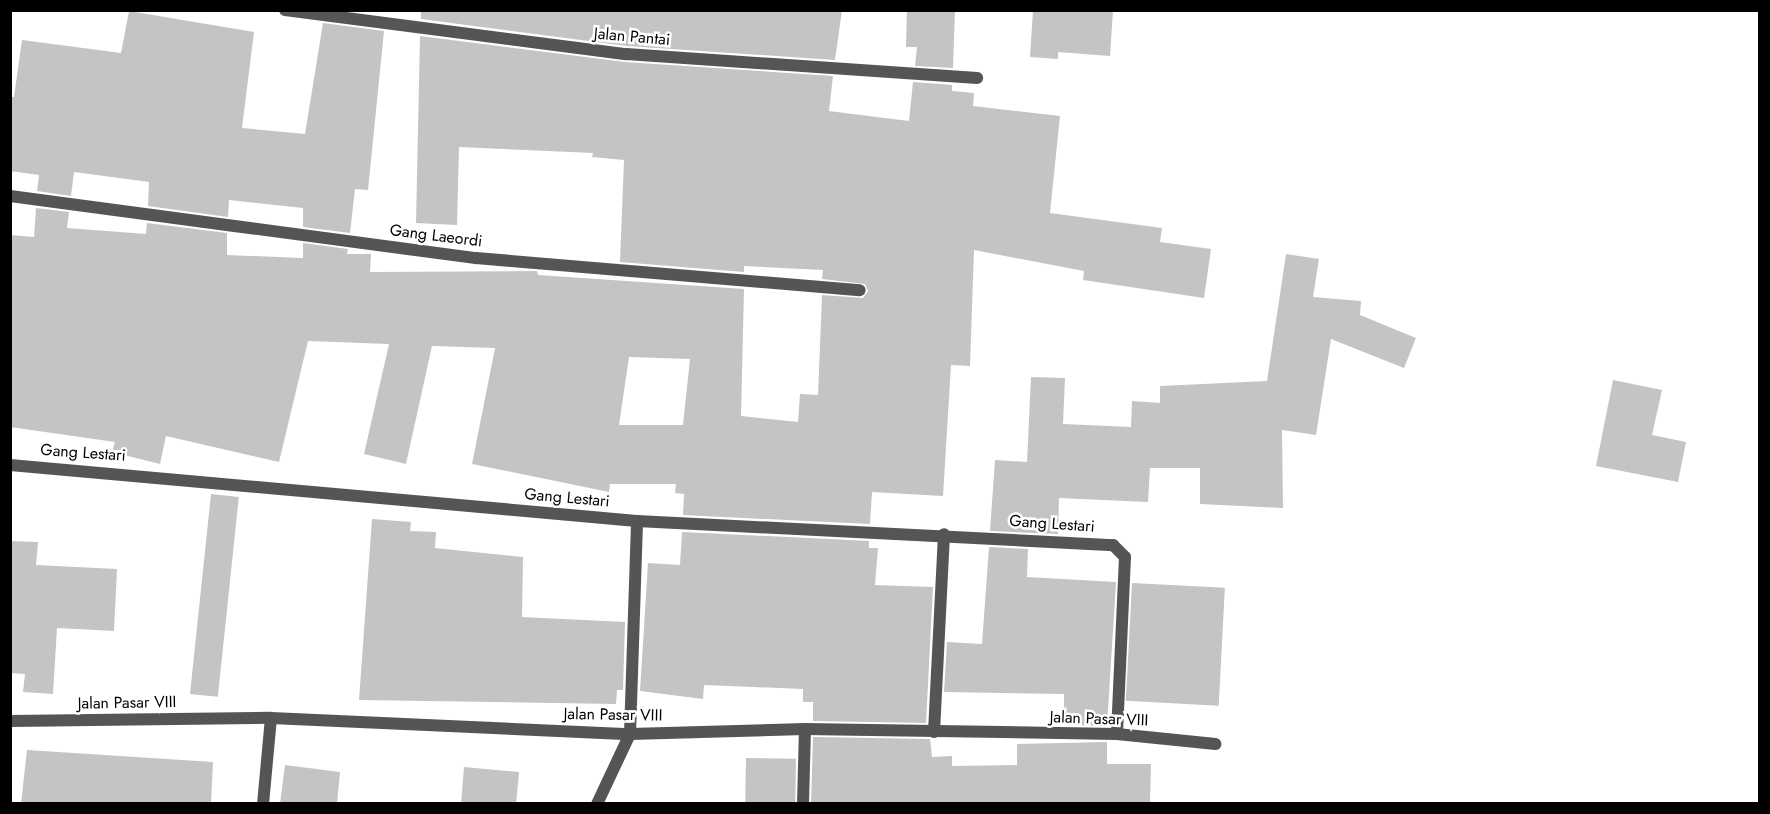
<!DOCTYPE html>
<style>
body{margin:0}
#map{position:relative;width:1770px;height:814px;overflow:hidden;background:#fff;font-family:Jost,sans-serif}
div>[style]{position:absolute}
.building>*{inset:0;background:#c4c4c4;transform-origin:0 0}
.lane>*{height:12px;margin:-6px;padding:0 6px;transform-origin:6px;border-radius:6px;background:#555}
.street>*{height:12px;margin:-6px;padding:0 6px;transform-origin:6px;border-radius:6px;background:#555}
span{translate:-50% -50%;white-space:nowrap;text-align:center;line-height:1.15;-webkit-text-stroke:5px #fff;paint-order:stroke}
.street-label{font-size:16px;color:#000}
.frame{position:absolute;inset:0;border:12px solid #000;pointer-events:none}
</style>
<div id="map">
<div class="building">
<div style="clip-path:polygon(421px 10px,842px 10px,835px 60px,627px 46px,421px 19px)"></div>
<div style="clip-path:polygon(907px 10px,955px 10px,953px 68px,915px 66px,917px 47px,906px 47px)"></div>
<div style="clip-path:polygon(1033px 10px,1113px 10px,1110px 56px,1058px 52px,1058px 59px,1030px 57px)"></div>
<div style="clip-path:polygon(129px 11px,254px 32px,242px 128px,305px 134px,323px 23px,384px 31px,368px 190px,355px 189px,350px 233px,303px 227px,303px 208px,229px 200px,228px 217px,148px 206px,149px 182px,74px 172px,71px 196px,37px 191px,39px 175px,10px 171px,10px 97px,14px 97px,22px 40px,121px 53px)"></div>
<div style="clip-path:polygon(evenodd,420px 36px,625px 62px,833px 76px,829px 111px,909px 121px,913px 82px,952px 85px,952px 91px,974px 93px,973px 106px,1060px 116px,1050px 213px,1162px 228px,1160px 242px,1211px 249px,1204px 298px,1083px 280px,1084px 271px,974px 250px,970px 366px,951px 365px,943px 496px,872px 492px,870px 524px,683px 515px,684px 494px,675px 493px,676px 484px,610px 484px,609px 492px,472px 464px,495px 348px,432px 346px,406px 464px,364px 454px,389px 344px,308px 341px,279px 462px,166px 436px,160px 464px,112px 452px,115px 442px,10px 427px,10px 235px,34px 237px,36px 208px,69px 212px,67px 228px,146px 234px,147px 223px,227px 233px,227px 255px,303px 258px,303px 243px,348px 249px,347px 254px,371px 254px,370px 272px,537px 271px,538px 275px,744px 289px,741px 416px,798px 422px,800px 394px,818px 395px,822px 295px,863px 298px,868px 291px,865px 284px,822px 279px,823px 270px,744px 266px,744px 272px,620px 262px,624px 160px,592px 157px,593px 153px,459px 147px,457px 225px,416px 223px,420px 36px,629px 357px,690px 359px,683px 425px,619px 425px,629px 357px)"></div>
<div style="clip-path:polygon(1286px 254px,1319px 259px,1313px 297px,1361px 301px,1360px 315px,1416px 338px,1404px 368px,1331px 339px,1316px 435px,1282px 430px,1283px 508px,1200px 504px,1200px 468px,1150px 468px,1148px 502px,1059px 498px,1058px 534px,990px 531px,995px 460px,1027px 462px,1031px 377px,1065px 378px,1063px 424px,1131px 427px,1132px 401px,1160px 403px,1160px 386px,1267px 381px)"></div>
<div style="clip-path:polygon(1613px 380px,1662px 390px,1652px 435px,1686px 442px,1678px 482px,1596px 466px)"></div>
<div style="left:211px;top:494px;width:28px;height:201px;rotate:6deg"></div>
<div style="clip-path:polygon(372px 519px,411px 522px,410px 531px,436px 532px,435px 548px,523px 557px,522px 617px,625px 622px,623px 690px,617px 690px,616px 704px,359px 700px)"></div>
<div style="clip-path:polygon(682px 532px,869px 541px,869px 548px,878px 548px,875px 585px,933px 587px,926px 723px,813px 721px,813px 702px,803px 702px,803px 689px,704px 685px,703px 699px,640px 691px,648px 563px,680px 565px)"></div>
<div style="clip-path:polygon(10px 541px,38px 542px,36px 565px,117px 569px,114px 631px,57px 628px,53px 694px,23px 692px,25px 674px,10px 673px)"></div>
<div style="clip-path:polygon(989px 547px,1028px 549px,1027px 577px,1116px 582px,1107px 726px,1064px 725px,1064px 694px,944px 692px,947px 642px,982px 644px)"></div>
<div style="left:1132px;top:583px;width:93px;height:118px;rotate:3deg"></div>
<div style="clip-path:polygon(813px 737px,930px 739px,932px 757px,952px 756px,952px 766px,1017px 765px,1017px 744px,1107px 742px,1107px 764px,1151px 764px,1150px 804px,811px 804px)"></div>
<div style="clip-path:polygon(27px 750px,213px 762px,211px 804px,21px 804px)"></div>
<div style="left:746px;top:758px;width:50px;height:46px;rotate:1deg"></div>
<div style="clip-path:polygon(285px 765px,340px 772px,337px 804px,280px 804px)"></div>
<div style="clip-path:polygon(464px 767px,519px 772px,516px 804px,461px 804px)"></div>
</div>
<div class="lane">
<div style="left:597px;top:804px;width:77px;rotate:-64.8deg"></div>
<div style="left:630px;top:734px;width:213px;rotate:-88.1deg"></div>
<div style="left:803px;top:804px;width:75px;rotate:-88.5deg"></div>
</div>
<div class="street">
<div style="left:285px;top:10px;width:344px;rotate:7.4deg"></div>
<div style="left:626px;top:54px;width:352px;rotate:3.9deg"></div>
<div style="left:10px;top:196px;width:470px;rotate:7.6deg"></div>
<div style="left:476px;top:258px;width:385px;rotate:4.8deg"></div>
<div style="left:10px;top:465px;width:629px;rotate:5.1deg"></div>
<div style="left:637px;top:521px;width:477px;rotate:2.9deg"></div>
<div style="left:1113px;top:545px;width:17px;rotate:45deg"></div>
<div style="left:1125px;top:557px;width:177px;rotate:92.6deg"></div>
<div style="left:10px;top:721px;width:261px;rotate:-0.7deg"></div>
<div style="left:271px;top:718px;width:359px;rotate:2.6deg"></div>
<div style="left:630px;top:734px;width:175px;rotate:-1.6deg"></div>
<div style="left:805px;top:729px;width:312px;rotate:0.9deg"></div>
<div style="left:1117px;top:734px;width:99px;rotate:5.8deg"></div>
<div style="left:934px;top:732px;width:198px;rotate:-87.1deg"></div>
<div style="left:263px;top:804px;width:86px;rotate:-84.7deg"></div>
</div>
<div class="street-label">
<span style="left:632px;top:37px;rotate:5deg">Jalan Pantai</span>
<span style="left:436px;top:236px;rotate:7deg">Gang Laeordi</span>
<span style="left:83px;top:453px;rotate:4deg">Gang Lestari</span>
<span style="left:567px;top:498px;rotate:5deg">Gang Lestari</span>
<span style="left:1052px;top:524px;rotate:4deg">Gang Lestari</span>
<span style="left:127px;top:703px;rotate:-1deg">Jalan Pasar VIII</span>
<span style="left:613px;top:715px;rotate:1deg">Jalan Pasar VIII</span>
<span style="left:1099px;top:719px;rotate:2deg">Jalan Pasar VIII</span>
</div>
<div class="frame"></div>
</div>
